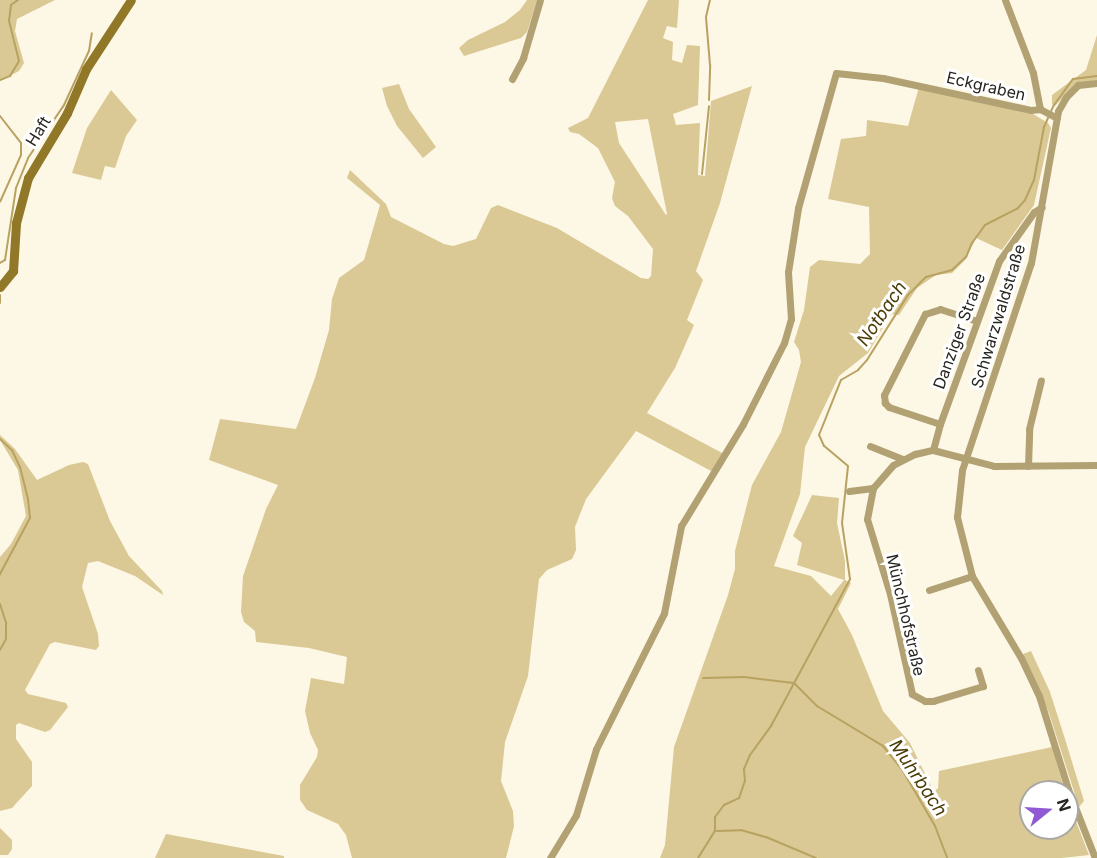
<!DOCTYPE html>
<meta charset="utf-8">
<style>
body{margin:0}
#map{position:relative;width:1097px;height:858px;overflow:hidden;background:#fdf7e5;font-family:Inter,sans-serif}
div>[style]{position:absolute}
.green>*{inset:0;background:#dac995}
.stream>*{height:2px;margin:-1px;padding:0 1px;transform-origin:1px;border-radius:1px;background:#b8a261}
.minor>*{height:7px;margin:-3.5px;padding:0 3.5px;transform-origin:3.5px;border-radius:3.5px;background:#b2a273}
.secondary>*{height:9px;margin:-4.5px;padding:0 4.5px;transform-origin:4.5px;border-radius:4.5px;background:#917829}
span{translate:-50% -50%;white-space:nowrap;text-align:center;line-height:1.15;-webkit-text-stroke:6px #fff;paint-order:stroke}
.street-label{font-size:16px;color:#27251f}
.water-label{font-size:18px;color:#4b3b04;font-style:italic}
.north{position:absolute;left:1019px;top:780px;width:60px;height:60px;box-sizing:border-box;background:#fff;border:2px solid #a9a8a5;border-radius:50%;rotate:72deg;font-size:16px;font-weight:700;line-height:24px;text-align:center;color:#27251f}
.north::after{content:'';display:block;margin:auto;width:21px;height:27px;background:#8f5ad3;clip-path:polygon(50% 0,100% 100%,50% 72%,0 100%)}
</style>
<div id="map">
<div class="green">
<div style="clip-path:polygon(0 0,55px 0,17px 19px,15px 31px,24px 63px,19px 71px,0 81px)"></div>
<div style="clip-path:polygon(527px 0,537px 0,527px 32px,521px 38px,464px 56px,459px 48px,468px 40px,505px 22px,520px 10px)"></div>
<div style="clip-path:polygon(evenodd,648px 0,679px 0,677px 28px,667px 26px,663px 38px,673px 42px,672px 60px,682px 63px,687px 45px,700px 46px,698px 105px,673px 114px,676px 125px,700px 123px,698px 175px,705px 176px,711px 101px,752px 86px,720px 203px,696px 271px,703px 280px,687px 320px,694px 325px,675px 368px,647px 413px,724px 454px,713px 472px,636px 431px,586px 499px,575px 527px,576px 550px,572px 559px,547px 570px,539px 579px,528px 676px,505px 742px,501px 781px,513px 811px,514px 826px,506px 858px,352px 858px,346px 835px,338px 824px,307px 810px,300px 800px,300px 785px,317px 757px,318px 750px,310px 733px,305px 711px,311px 678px,344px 684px,347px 657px,309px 648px,256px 642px,255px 631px,244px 622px,241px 612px,243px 576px,266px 509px,278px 485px,209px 460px,220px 419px,296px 429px,315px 378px,329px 330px,332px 299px,339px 278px,364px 260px,380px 205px,347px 178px,350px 170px,386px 204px,391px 217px,444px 244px,453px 246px,476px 239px,491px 208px,498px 205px,557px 228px,641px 278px,648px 279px,651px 276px,653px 249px,628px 216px,615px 206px,612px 198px,615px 182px,598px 148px,579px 134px,570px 132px,568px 128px,588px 118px,648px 0,648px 119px,667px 214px,666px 215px,619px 143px,615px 122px,648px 119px)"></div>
<div style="clip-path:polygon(1097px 35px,1097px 80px,1076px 84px,1055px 106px,1052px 104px,1052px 95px,1086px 70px)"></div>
<div style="clip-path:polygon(399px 84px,409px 109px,436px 147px,423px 158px,397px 126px,387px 106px,382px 88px)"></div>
<div style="clip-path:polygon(919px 87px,1033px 114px,1048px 123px,1051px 128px,1034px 205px,1002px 250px,976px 238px,966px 259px,952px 273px,936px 275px,917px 288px,899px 315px,891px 314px,868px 353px,839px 376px,805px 447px,800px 494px,774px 566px,811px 576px,831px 596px,844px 580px,797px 565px,802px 543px,793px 536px,812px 495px,839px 498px,837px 523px,845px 561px,845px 580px,851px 583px,838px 609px,852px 635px,883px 711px,910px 743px,934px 792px,938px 788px,939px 771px,1052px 747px,1065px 792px,1031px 792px,1031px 828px,1067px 828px,1067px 798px,1089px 855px,1062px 858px,660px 858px,665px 845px,674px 747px,728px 595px,735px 569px,735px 551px,752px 485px,781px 432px,801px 362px,799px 350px,794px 342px,804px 310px,810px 267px,819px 260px,860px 264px,870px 254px,869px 207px,828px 199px,841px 139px,866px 136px,867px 120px,908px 126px)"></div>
<div style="clip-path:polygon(111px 90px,137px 120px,126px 136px,115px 168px,105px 166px,101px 180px,72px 173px,87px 128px)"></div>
<div style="clip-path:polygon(0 435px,15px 449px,37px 480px,69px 465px,83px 462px,88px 464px,110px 521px,129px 556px,162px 591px,163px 595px,135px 576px,98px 561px,88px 563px,82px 587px,98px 634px,99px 646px,96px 650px,55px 642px,50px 644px,25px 690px,28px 694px,66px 703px,68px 707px,50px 730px,45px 732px,19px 723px,16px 725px,16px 739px,32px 762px,32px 786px,12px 808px,0 811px,0 557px,11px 544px,26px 516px,18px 470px,0 440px)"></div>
<div style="clip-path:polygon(1031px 651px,1050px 692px,1065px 739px,1084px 801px,1079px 807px,1049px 713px,1023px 654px)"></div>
<div style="clip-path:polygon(0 828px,12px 840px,12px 849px,8px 855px,0 855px)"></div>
<div style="clip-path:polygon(166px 834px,284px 856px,284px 858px,155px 858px)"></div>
</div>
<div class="stream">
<div style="left:0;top:80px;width:11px;rotate:-22deg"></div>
<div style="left:10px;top:76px;width:17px;rotate:-59deg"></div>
<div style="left:19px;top:61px;width:41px;rotate:-104deg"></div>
<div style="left:9px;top:21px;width:16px;rotate:-83deg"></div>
<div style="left:11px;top:5px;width:9px;rotate:-36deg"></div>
<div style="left:709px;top:100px;width:35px;rotate:-88deg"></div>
<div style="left:710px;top:65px;width:48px;rotate:-94.8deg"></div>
<div style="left:706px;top:17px;width:17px;rotate:-77deg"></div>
<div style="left:0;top:116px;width:34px;rotate:52deg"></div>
<div style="left:21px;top:143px;width:12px;rotate:90deg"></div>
<div style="left:21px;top:155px;width:51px;rotate:114.1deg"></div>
<div style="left:702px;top:174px;width:68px;rotate:-84.1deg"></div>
<div style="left:0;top:263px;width:6px;rotate:-31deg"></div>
<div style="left:5px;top:260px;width:73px;rotate:-81.3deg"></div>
<div style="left:16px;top:188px;width:32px;rotate:-68deg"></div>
<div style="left:28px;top:158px;width:64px;rotate:-55.8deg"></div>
<div style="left:64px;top:105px;width:60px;rotate:-65.2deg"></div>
<div style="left:89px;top:51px;width:18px;rotate:-81deg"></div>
<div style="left:0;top:295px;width:8px;rotate:90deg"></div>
<div style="left:0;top:439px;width:16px;rotate:43deg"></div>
<div style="left:12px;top:450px;width:19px;rotate:65deg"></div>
<div style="left:20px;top:467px;width:33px;rotate:76deg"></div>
<div style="left:28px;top:499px;width:19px;rotate:84deg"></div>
<div style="left:30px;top:518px;width:64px;rotate:118.2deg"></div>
<div style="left:0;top:604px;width:20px;rotate:72deg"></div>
<div style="left:6px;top:623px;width:16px;rotate:90deg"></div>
<div style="left:6px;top:639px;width:13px;rotate:119deg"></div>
<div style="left:703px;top:678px;width:41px;rotate:-1.4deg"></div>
<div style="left:744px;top:677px;width:50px;rotate:6.8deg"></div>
<div style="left:794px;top:683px;width:33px;rotate:45deg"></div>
<div style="left:817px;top:706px;width:77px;rotate:31.2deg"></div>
<div style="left:883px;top:746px;width:32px;rotate:51deg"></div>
<div style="left:903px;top:771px;width:64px;rotate:59.8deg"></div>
<div style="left:935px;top:826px;width:34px;rotate:69deg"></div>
<div style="left:717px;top:831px;width:24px;rotate:-2deg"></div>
<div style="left:741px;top:830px;width:26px;rotate:16deg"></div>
<div style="left:766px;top:837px;width:54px;rotate:22.8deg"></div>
<div style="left:698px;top:858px;width:32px;rotate:-58deg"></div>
<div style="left:715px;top:831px;width:14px;rotate:-90deg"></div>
<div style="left:715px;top:817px;width:15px;rotate:-53deg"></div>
<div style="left:724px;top:805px;width:17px;rotate:-25deg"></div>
<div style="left:739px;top:798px;width:18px;rotate:-71deg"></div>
<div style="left:745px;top:781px;width:12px;rotate:-95deg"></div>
<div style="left:744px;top:769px;width:15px;rotate:-67deg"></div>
<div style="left:750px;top:755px;width:36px;rotate:-54deg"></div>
<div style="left:771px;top:726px;width:167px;rotate:-61.7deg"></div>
<div style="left:850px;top:579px;width:57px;rotate:-98.1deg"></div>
<div style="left:842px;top:523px;width:57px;rotate:-84deg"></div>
<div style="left:848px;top:466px;width:31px;rotate:-140deg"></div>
<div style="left:824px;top:446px;width:12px;rotate:-114deg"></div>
<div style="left:819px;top:435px;width:59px;rotate:-68.2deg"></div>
<div style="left:841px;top:380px;width:20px;rotate:-30deg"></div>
<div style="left:858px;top:370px;width:13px;rotate:-48deg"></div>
<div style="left:867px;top:360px;width:77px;rotate:-57.8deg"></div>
<div style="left:908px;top:295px;width:25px;rotate:-45deg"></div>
<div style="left:926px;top:277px;width:27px;rotate:-15deg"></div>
<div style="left:952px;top:270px;width:19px;rotate:-43deg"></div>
<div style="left:966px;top:257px;width:15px;rotate:-67deg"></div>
<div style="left:972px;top:243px;width:22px;rotate:-54deg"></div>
<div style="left:985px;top:225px;width:36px;rotate:-27deg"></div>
<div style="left:1017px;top:209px;width:12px;rotate:-48deg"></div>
<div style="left:1025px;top:200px;width:22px;rotate:-66deg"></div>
<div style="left:1034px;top:180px;width:54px;rotate:-79.3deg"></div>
<div style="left:1044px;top:127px;width:24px;rotate:-66deg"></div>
<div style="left:1054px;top:105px;width:32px;rotate:-54deg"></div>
<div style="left:1073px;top:79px;width:24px;rotate:-7deg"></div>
</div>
<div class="minor">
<div style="left:1005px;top:0;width:78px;rotate:69deg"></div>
<div style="left:1033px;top:73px;width:37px;rotate:79deg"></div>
<div style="left:1040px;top:109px;width:19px;rotate:28deg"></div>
<div style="left:512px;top:79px;width:24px;rotate:-62deg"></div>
<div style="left:523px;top:58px;width:60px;rotate:-73.7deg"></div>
<div style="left:940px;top:424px;width:54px;rotate:-161.6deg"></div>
<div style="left:889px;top:407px;width:6px;rotate:-135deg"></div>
<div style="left:885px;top:403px;width:8px;rotate:-97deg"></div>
<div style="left:884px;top:395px;width:91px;rotate:-63.2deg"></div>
<div style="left:925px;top:314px;width:16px;rotate:-18deg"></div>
<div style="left:940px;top:309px;width:38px;rotate:18deg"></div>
<div style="left:870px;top:446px;width:35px;rotate:22deg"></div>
<div style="left:933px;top:450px;width:27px;rotate:-75deg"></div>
<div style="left:940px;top:424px;width:173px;rotate:-70.1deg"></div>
<div style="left:999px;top:261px;width:60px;rotate:-54.5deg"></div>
<div style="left:1034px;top:212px;width:9px;rotate:-32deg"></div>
<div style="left:1028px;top:466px;width:37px;rotate:-88deg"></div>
<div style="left:1029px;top:429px;width:50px;rotate:-76.2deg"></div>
<div style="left:849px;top:491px;width:24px;rotate:-7deg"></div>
<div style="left:929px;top:590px;width:45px;rotate:-18deg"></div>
<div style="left:978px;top:670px;width:17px;rotate:73deg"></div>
<div style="left:983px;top:686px;width:52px;rotate:163.3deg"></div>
<div style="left:933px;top:701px;width:8px;rotate:180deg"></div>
<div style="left:925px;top:701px;width:15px;rotate:-152deg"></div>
<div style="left:912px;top:694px;width:102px;rotate:-102.4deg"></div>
<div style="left:890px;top:594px;width:78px;rotate:-107deg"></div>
<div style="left:867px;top:519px;width:32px;rotate:-79deg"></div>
<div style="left:873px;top:488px;width:30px;rotate:-49deg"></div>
<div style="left:893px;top:465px;width:25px;rotate:-27deg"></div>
<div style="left:915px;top:454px;width:18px;rotate:-13deg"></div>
<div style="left:933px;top:450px;width:63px;rotate:14.7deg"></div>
<div style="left:994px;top:466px;width:103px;rotate:-0.6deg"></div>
<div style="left:550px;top:858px;width:50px;rotate:-58.8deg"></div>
<div style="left:576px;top:815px;width:69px;rotate:-73.1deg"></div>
<div style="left:596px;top:749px;width:152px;rotate:-63.4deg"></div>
<div style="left:664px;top:613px;width:89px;rotate:-78.9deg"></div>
<div style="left:681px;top:526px;width:119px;rotate:-58.7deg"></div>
<div style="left:743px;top:424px;width:91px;rotate:-63.2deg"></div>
<div style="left:784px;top:343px;width:25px;rotate:-74deg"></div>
<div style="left:791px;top:319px;width:47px;rotate:-93.7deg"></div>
<div style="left:788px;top:272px;width:65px;rotate:-81.1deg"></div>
<div style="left:798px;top:208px;width:140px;rotate:-74.3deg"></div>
<div style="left:836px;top:73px;width:47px;rotate:6.1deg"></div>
<div style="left:883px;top:78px;width:151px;rotate:12.2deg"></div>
<div style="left:1031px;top:110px;width:9px;rotate:-6deg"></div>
<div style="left:1095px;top:858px;width:74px;rotate:-111.4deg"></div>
<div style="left:1068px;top:789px;width:97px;rotate:-107.3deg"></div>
<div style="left:1039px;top:696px;width:42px;rotate:-115.3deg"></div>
<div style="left:1021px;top:658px;width:96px;rotate:-120.9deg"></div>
<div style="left:972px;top:576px;width:61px;rotate:-104.3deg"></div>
<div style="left:957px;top:517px;width:47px;rotate:-83.9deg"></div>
<div style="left:962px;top:470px;width:218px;rotate:-71.6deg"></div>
<div style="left:1031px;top:263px;width:154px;rotate:-79.9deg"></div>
<div style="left:1058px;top:111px;width:16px;rotate:-60deg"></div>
<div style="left:1066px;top:97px;width:17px;rotate:-45deg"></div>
<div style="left:1078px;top:85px;width:19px;rotate:-6deg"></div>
</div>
<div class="secondary">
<div style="left:0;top:287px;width:21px;rotate:-51deg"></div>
<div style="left:13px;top:271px;width:48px;rotate:-86.4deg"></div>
<div style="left:16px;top:223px;width:47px;rotate:-75.1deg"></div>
<div style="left:28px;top:178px;width:76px;rotate:-59deg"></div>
<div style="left:67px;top:113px;width:48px;rotate:-66.6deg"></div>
<div style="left:86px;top:69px;width:82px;rotate:-56.9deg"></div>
</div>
<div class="street-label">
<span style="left:986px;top:86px;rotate:13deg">Eckgraben</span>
<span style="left:38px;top:131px;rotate:-58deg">Haft</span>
<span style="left:998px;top:316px;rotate:-73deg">Schwarzwaldstraße</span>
<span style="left:959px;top:331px;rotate:-70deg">Danziger Straße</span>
<span style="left:906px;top:615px;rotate:77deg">Münchhofstraße</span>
</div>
<div class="water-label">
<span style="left:882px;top:314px;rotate:-56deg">Notbach</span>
<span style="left:918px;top:778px;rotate:56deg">Muhrbach</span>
</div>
<div class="north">N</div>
</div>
